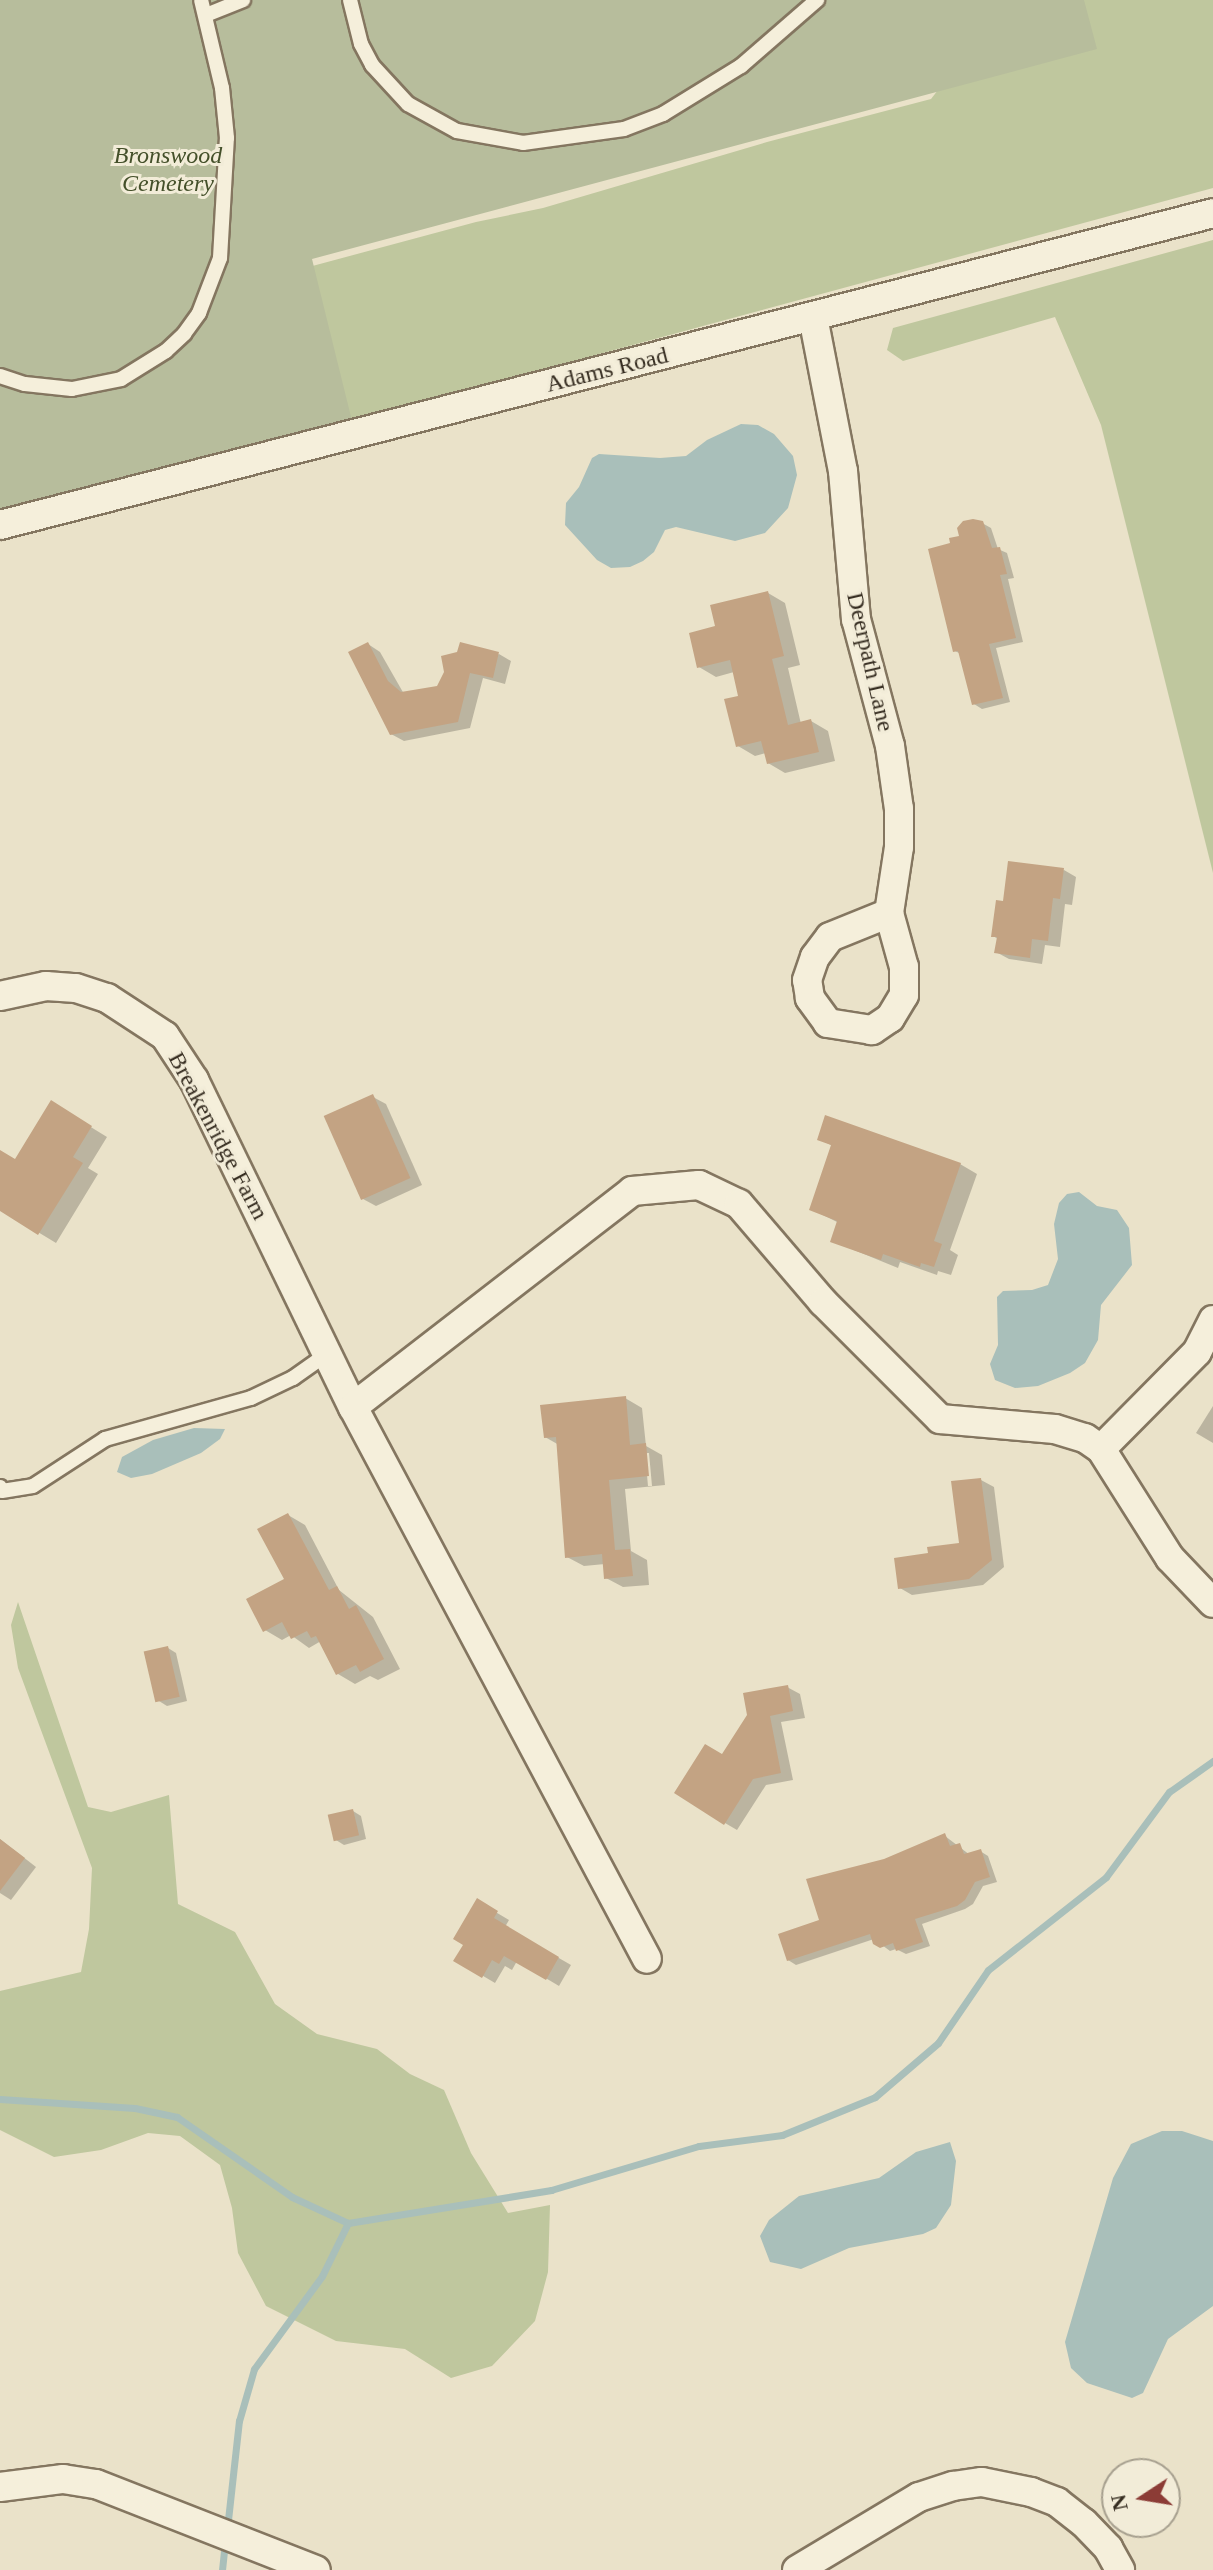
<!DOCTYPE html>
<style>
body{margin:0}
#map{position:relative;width:1213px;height:2570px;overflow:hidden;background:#eae2c9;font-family:"Times New Roman",serif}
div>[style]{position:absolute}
.green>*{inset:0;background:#bfc79e}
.cemetery>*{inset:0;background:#b7bd9c}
.water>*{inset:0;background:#a9bfba}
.shadow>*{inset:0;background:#0003}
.stream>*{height:7px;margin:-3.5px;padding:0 3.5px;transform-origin:3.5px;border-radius:3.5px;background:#a9bfba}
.building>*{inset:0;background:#c3a383;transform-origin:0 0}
.roads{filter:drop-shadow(2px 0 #847660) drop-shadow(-2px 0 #847660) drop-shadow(0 2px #847660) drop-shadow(0 -2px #847660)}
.service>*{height:14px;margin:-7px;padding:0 7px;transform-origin:7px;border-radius:7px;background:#f5efdb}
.minor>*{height:28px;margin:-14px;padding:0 14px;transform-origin:14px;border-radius:14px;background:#f5efdb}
span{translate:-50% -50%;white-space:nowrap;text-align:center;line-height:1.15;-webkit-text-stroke:6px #f2ecd8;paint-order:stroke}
.park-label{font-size:24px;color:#44502a;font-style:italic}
.street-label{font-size:24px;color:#362d21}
.north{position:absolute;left:1101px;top:2458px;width:80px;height:80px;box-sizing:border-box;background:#f2ecd8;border:2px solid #a7a08f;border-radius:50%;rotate:258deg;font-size:22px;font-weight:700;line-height:32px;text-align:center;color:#362d21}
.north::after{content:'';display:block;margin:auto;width:28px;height:36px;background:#8c3c36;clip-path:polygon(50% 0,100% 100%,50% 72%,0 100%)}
</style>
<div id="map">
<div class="green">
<div style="clip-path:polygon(1001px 0,1213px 0,1213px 188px,348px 422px,305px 268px,476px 222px,543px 208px,767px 142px,931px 99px,995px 17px)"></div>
<div style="clip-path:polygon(1213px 240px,1213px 873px,1101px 425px,1055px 317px,903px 361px,887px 350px,893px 328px)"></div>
<div style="clip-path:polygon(18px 1602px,88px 1807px,111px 1812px,169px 1795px,178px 1904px,235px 1932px,275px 2004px,317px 2034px,377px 2049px,410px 2074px,444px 2090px,471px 2153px,508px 2213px,550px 2205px,548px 2272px,535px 2321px,492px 2366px,451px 2378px,405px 2349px,336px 2341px,266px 2306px,238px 2253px,232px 2208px,220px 2165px,180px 2136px,148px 2133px,101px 2150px,54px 2157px,0 2130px,0 1991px,81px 1972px,89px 1929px,92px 1868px,18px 1668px,11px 1625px)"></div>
</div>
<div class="cemetery">
<div style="clip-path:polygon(0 0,1084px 0,1097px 49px,312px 259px,353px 425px,0 514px)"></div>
</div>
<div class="water">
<div style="clip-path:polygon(741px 424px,758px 425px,774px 434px,793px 456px,797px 475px,788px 508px,765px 533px,735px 541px,676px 527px,665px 530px,654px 552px,643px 561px,630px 567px,611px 568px,597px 560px,565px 525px,566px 503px,579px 487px,592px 458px,599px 454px,660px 458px,686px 456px,707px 440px)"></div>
<div style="clip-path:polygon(1079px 1192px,1097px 1206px,1117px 1210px,1129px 1228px,1132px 1265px,1101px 1305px,1098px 1340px,1085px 1363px,1070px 1373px,1038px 1386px,1015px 1388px,995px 1380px,990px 1364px,998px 1345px,997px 1297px,1003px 1291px,1032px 1290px,1048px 1285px,1058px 1259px,1054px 1224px,1059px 1203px,1067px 1194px)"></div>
<div style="clip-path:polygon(194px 1428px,225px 1429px,220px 1439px,201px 1453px,152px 1474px,131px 1478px,117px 1472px,122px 1457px,153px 1440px)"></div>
<div style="clip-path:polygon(1162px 2131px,1182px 2131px,1213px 2141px,1213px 2306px,1168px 2339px,1143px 2393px,1132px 2398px,1087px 2383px,1071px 2368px,1065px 2342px,1113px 2178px,1131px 2144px)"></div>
<div style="clip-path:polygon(950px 2142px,956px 2161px,951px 2205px,936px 2228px,923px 2234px,849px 2248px,801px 2269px,770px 2262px,760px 2236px,769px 2220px,799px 2196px,879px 2178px,916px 2152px)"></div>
</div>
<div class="shadow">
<div style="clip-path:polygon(982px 523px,991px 528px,998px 549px,1007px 553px,1014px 578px,1008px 579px,1023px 642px,996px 648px,1010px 702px,982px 709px,974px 704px,961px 654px,955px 651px,953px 545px)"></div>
<div style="clip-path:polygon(768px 593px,785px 603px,800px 665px,788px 668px,801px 724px,811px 721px,828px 731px,835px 761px,785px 773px,768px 763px,766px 753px,755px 756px,738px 746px,741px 697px,734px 672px,716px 677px,699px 667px,718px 628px)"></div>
<div style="clip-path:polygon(368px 644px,380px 652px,404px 694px,438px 688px,499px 654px,511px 661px,505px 684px,483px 678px,470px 728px,404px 741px,391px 734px)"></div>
<div style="clip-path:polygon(1064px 870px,1076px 877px,1072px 905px,1065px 904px,1060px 947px,1045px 945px,1042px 964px,1009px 959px,996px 952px,998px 939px,993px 936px,1005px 903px)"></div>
<div style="clip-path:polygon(373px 1097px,386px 1104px,422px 1185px,376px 1206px,363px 1199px)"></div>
<div style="clip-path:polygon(68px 1113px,107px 1137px,88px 1168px,98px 1174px,56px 1243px,0 1209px,0 1152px,16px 1161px)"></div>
<div style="clip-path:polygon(819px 1139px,960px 1164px,977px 1174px,950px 1250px,958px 1255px,951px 1275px,938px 1271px,937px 1275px,900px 1262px,898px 1268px,832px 1241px,839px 1223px,811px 1209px,833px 1146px)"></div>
<div style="clip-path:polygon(evenodd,625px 1398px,642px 1408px,646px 1446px,662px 1455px,665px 1485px,625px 1489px,631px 1551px,647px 1560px,649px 1585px,623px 1587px,606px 1578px,605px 1564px,584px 1566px,567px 1557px,559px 1445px,545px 1437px,625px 1398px,645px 1453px,649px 1453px,652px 1486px,648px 1486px,645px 1453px)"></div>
<div style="clip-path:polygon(1213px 1406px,1213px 1443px,1196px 1433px)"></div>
<div style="clip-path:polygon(981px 1480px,994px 1487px,1004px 1567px,983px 1585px,912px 1595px,900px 1588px,930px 1555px,961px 1544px)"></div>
<div style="clip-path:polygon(288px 1515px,305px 1525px,339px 1590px,373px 1617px,400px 1669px,378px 1680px,370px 1676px,355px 1684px,338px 1674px,321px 1641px,309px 1648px,291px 1635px,282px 1640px,265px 1630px,286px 1580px)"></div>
<div style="clip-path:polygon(168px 1648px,176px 1653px,187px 1701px,167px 1706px,159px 1701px)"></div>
<div style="clip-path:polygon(787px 1687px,800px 1694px,805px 1718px,781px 1722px,793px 1780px,766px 1785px,737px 1830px,725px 1823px,723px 1756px)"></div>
<div style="clip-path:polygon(353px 1811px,361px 1816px,366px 1839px,344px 1845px,336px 1840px)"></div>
<div style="clip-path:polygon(945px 1836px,970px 1855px,980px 1851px,988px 1856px,997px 1882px,983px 1886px,973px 1904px,965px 1909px,922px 1924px,930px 1946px,906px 1954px,896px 1949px,890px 1951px,874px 1939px,796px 1965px,788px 1960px,885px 1860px)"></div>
<div style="clip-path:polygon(0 1839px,36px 1867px,11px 1900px,0 1893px)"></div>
<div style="clip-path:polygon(477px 1901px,509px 1920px,505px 1927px,571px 1965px,559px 1986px,517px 1961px,512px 1970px,505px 1966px,495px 1983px,456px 1960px,466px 1944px)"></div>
</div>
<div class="stream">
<div style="left:0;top:2099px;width:135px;rotate:3.8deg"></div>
<div style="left:135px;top:2108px;width:43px;rotate:12.1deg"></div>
<div style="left:177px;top:2117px;width:140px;rotate:34.8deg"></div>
<div style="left:292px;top:2197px;width:62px;rotate:24.9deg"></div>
<div style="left:348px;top:2223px;width:206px;rotate:-9.2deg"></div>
<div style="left:551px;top:2190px;width:154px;rotate:-16.6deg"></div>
<div style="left:699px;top:2146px;width:84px;rotate:-7.5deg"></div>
<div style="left:782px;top:2135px;width:100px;rotate:-22.2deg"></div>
<div style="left:875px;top:2097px;width:83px;rotate:-40.6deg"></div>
<div style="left:938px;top:2043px;width:88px;rotate:-55.6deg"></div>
<div style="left:988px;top:1970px;width:150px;rotate:-38.2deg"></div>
<div style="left:1106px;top:1877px;width:106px;rotate:-53.5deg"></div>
<div style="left:1169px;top:1792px;width:54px;rotate:-35.2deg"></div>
<div style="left:227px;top:2529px;width:109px;rotate:-83.7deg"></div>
<div style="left:239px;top:2421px;width:54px;rotate:-73.9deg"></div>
<div style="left:254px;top:2369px;width:115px;rotate:-53.8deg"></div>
<div style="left:322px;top:2276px;width:59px;rotate:-63.9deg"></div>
<div style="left:222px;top:2570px;width:28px;rotate:-84deg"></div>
</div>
<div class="building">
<div style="clip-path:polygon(973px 519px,983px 521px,992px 548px,1000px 547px,1007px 574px,1000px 575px,1016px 638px,989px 644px,1003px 698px,972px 705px,958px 651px,953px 652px,928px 549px,950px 543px,949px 538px,959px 536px,957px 528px,963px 521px)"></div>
<div style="clip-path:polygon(768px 591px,784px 656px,772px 659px,788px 725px,811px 719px,819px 752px,767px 764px,761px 741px,736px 747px,724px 699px,738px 696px,730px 660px,697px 668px,689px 633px,715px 626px,710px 605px)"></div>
<div style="clip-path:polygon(368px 642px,388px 681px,401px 692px,437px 686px,444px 672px,441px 656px,457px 652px,460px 642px,499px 652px,493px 678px,470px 673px,458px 722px,390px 735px,348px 652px)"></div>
<div style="clip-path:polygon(1008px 861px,1064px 868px,1060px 899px,1053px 898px,1048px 941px,1032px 939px,1030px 958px,994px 953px,997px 937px,991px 937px,996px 900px,1003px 901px)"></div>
<div style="left:373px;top:1094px;width:92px;height:54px;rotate:66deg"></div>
<div style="clip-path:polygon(51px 1100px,92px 1126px,73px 1157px,83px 1163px,38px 1235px,0 1211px,0 1150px,15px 1159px)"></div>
<div style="clip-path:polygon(825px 1115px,961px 1163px,934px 1241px,942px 1244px,934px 1267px,921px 1263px,920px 1267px,883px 1254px,881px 1260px,830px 1242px,837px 1221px,809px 1210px,831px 1145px,817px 1140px)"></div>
<div style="clip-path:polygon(626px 1396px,630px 1445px,646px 1443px,649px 1476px,609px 1480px,615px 1550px,630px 1549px,633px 1576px,604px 1579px,602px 1554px,565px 1558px,556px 1437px,544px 1438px,540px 1405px)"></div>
<div style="clip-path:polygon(981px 1478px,992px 1560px,969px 1579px,898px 1589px,894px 1558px,928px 1553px,927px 1547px,959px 1543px,951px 1481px)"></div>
<div style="clip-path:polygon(288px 1513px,329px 1590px,337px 1586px,349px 1609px,356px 1605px,384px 1659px,360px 1672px,356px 1665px,336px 1675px,316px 1636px,311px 1638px,307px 1631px,291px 1639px,282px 1622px,263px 1632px,246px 1599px,284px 1579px,257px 1529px)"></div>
<div style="left:168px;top:1646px;width:52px;height:25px;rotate:77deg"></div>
<div style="clip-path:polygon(788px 1685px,793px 1711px,770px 1716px,781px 1773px,753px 1779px,724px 1825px,674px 1793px,705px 1744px,722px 1754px,747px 1715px,743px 1693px)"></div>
<div style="left:353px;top:1809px;width:27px;height:26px;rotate:77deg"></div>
<div style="clip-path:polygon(945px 1833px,950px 1846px,960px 1843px,964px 1854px,981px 1849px,990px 1877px,975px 1882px,965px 1900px,957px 1906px,915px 1919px,923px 1942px,896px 1951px,893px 1943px,880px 1948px,873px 1944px,870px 1934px,787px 1961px,778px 1934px,819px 1920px,806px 1879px,884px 1859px)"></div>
<div style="clip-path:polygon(0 1839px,25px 1858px,0 1891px)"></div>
<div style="clip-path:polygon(477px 1898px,498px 1911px,494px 1918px,559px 1957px,546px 1980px,504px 1956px,499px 1964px,492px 1960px,482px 1978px,453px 1961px,463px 1945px,453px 1939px)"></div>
</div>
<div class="roads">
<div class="service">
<div style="left:350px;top:0;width:45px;rotate:76deg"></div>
<div style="left:361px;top:44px;width:24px;rotate:62deg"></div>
<div style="left:372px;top:65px;width:53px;rotate:47.3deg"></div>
<div style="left:408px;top:104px;width:56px;rotate:28.9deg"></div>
<div style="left:457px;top:131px;width:67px;rotate:10.3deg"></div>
<div style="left:523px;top:143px;width:102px;rotate:-7.9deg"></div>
<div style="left:624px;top:129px;width:42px;rotate:-21deg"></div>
<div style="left:663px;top:114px;width:92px;rotate:-31.6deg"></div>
<div style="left:741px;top:66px;width:101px;rotate:-41deg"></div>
<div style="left:206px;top:15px;width:40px;rotate:-22deg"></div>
<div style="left:0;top:376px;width:26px;rotate:18deg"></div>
<div style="left:25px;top:384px;width:47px;rotate:6.1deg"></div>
<div style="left:72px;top:389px;width:50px;rotate:-11.5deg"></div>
<div style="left:121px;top:379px;width:53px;rotate:-31.9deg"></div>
<div style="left:166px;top:351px;width:25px;rotate:-43deg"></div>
<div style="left:184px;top:334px;width:26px;rotate:-54deg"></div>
<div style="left:199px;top:313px;width:59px;rotate:-69.1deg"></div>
<div style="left:220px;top:258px;width:120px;rotate:-86.7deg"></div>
<div style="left:227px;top:138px;width:50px;rotate:-95.7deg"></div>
<div style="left:222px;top:88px;width:90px;rotate:-103.4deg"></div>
<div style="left:0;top:1487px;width:4px;rotate:63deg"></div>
<div style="left:2px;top:1491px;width:31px;rotate:-9deg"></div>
<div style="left:33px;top:1486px;width:86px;rotate:-33.1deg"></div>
<div style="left:105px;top:1439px;width:152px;rotate:-15.7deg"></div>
<div style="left:251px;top:1398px;width:47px;rotate:-25.5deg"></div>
<div style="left:293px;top:1378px;width:42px;rotate:-35.2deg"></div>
</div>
<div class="minor">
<div style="left:813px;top:317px;width:157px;rotate:79deg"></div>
<div style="left:843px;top:471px;width:149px;rotate:85deg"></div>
<div style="left:856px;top:619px;width:131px;rotate:75deg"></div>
<div style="left:890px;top:746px;width:64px;rotate:81.9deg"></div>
<div style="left:899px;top:809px;width:38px;rotate:90deg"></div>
<div style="left:899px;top:847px;width:67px;rotate:98.6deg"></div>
<div style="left:889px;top:913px;width:56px;rotate:74.5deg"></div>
<div style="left:904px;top:967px;width:28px;rotate:90deg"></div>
<div style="left:904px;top:995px;width:27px;rotate:121deg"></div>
<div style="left:890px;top:1018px;width:22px;rotate:146deg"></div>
<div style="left:872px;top:1030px;width:45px;rotate:-171deg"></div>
<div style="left:828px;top:1023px;width:31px;rotate:-126deg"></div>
<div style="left:810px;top:998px;width:18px;rotate:-99deg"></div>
<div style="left:807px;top:980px;width:24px;rotate:-71deg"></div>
<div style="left:815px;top:957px;width:25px;rotate:-53deg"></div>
<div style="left:830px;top:937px;width:64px;rotate:-22.1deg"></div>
<div style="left:0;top:525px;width:1252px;rotate:-14.42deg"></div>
<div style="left:0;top:996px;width:47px;rotate:-12.3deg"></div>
<div style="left:46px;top:986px;width:30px;rotate:4deg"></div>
<div style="left:76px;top:988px;width:33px;rotate:18deg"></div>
<div style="left:107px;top:998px;width:69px;rotate:33.2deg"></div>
<div style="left:165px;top:1036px;width:53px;rotate:56.6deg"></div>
<div style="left:194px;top:1080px;width:364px;rotate:64.1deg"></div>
<div style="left:353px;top:1407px;width:625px;rotate:61.96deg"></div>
<div style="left:353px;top:1407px;width:353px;rotate:-37.7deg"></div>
<div style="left:632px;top:1191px;width:67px;rotate:-5.1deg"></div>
<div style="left:699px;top:1185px;width:44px;rotate:25.4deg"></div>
<div style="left:739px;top:1204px;width:129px;rotate:49.4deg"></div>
<div style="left:823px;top:1302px;width:165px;rotate:45deg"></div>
<div style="left:940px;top:1419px;width:115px;rotate:5deg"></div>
<div style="left:1055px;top:1429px;width:31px;rotate:17deg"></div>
<div style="left:1085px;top:1438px;width:19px;rotate:35deg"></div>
<div style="left:1101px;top:1449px;width:129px;rotate:57.7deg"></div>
<div style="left:1170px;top:1558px;width:62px;rotate:46.3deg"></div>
<div style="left:1101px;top:1449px;width:136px;rotate:-45.3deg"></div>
<div style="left:1197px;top:1352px;width:36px;rotate:-63deg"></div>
<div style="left:0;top:2487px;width:64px;rotate:-7.2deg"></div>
<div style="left:63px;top:2479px;width:33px;rotate:9deg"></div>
<div style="left:96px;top:2484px;width:236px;rotate:21.4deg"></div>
<div style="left:797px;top:2570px;width:142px;rotate:-30.9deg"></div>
<div style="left:919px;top:2497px;width:36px;rotate:-18deg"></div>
<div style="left:953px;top:2486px;width:29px;rotate:-8deg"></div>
<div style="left:982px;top:2482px;width:50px;rotate:11.5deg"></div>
<div style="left:1031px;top:2492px;width:28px;rotate:21deg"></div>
<div style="left:1057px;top:2502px;width:34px;rotate:38deg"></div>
<div style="left:1084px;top:2523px;width:35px;rotate:46deg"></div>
<div style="left:1108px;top:2548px;width:25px;rotate:61deg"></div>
</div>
</div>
<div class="park-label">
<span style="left:168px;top:170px">Bronswood<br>Cemetery</span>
</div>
<div class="street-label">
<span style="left:607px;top:370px;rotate:-14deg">Adams Road</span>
<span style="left:870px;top:662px;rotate:77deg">Deerpath Lane</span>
<span style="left:218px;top:1136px;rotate:62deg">Breakenridge Farm</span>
</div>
<div class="north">N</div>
</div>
